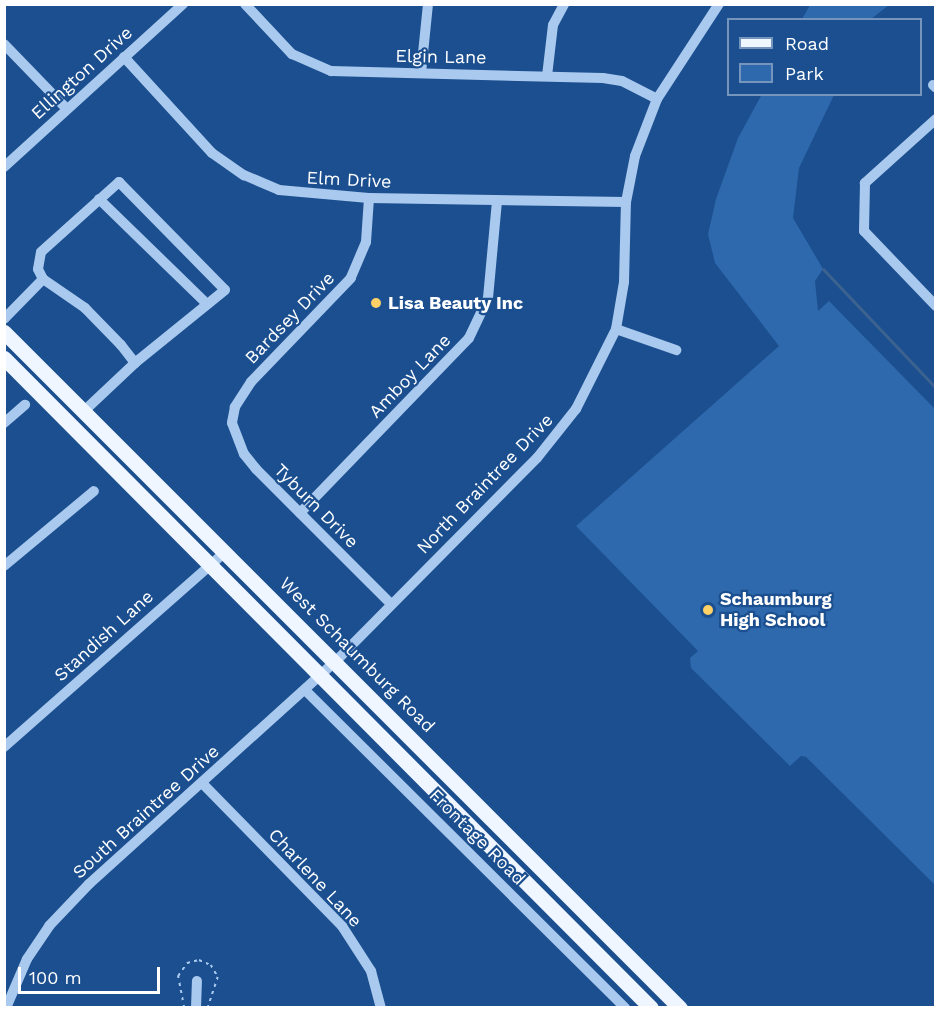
<!DOCTYPE html>
<style>
body{margin:0}
#map{position:relative;width:940px;height:1012px;overflow:hidden;background:#1b4f8f;font-family:"Work Sans",sans-serif}
div>[style]{position:absolute}
.green>*{inset:0;background:#2e69ad}
.stream>*{height:3px;margin:-1.5px;padding:0 1.5px;transform-origin:1.5px;border-radius:1.5px;background:#3c6290}
.path>*{height:1.5px;margin-top:-0.75px;transform-origin:0;background:repeating-linear-gradient(90deg,#a9c9ee 0 3px,transparent 0 7.5px)}
.minor>*{height:10px;margin:-5px;padding:0 5px;transform-origin:5px;border-radius:5px;background:#a9c9ee}
.major>*{height:15px;margin:-7.5px;padding:0 7.5px;transform-origin:7.5px;border-radius:7.5px;background:#f0f6ff}
.dots>*{width:16px;height:16px;translate:-50% -50%;box-sizing:border-box;border:3px solid #1b4f8f;border-radius:50%}
span{translate:-50% -50%;white-space:nowrap;text-align:center;line-height:1.15;-webkit-text-stroke:4.5px #1b4f8f;paint-order:stroke}
.street-label{font-size:18px;color:#fff}
.poi-label{font-size:18px;color:#fff;font-weight:700}
.left{translate:0 -50%;text-align:left}
.frame{position:absolute;inset:0;border:6px solid #fff;pointer-events:none}
.legend{position:absolute;left:727px;top:18px;width:195px;height:78px;box-sizing:border-box;background:#1b4f8f;border:2px solid #7695bc;margin:0;padding:8px 10px;list-style:none;font-size:18px;color:#fff}
.legend li{display:flex;align-items:center;gap:12px;height:30px}
.legend b{width:30px;border:2px solid #7695bc}
.scale{position:absolute;left:18px;top:967px;width:142px;height:27px;box-sizing:border-box;border:3px solid #fff;border-top:0;padding-left:8px;font-size:18px;line-height:21px;white-space:nowrap;color:#fff;-webkit-text-stroke:4px #1b4f8f;paint-order:stroke}
</style>
<div id="map">
<div class="green">
<div style="clip-path:polygon(810px 5px,810px 4px,889px 5px,871px 19px,802px 19px)"></div>
<div style="clip-path:polygon(762px 94px,834px 95px,799px 168px,793px 218px,823px 269px,815px 281px,818px 311px,829px 301px,935px 409px,935px 885px,806px 757px,801px 756px,790px 766px,691px 668px,690px 658px,698px 651px,576px 526px,779px 346px,715px 263px,708px 234px,716px 199px,738px 138px)"></div>
</div>
<div class="stream">
<div style="left:823px;top:269px;width:164px;rotate:46.5deg"></div>
</div>
<div class="path">
<div style="left:184px;top:1008px;width:33px;rotate:-101deg"></div>
<div style="left:178px;top:976px;width:16px;rotate:-55deg"></div>
<div style="left:187px;top:963px;width:12px;rotate:-14deg"></div>
<div style="left:199px;top:960px;width:13px;rotate:23deg"></div>
<div style="left:211px;top:965px;width:14px;rotate:60deg"></div>
<div style="left:218px;top:977px;width:33px;rotate:108deg"></div>
</div>
<div class="minor">
<div style="left:245px;top:4px;width:69px;rotate:46.8deg"></div>
<div style="left:292px;top:54px;width:43px;rotate:23.6deg"></div>
<div style="left:331px;top:71px;width:272px;rotate:1.5deg"></div>
<div style="left:603px;top:78px;width:19px;rotate:9deg"></div>
<div style="left:622px;top:81px;width:39px;rotate:27deg"></div>
<div style="left:4px;top:44px;width:89px;rotate:45.9deg"></div>
<div style="left:124px;top:57px;width:130px;rotate:47.5deg"></div>
<div style="left:212px;top:153px;width:39px;rotate:35deg"></div>
<div style="left:244px;top:175px;width:38px;rotate:23deg"></div>
<div style="left:279px;top:190px;width:90px;rotate:5.1deg"></div>
<div style="left:369px;top:198px;width:257px;rotate:0.9deg"></div>
<div style="left:421px;top:73px;width:69px;rotate:-84.2deg"></div>
<div style="left:547px;top:76px;width:51px;rotate:-83.3deg"></div>
<div style="left:553px;top:25px;width:24px;rotate:-62deg"></div>
<div style="left:933px;top:85px;width:4px;rotate:45deg"></div>
<div style="left:936px;top:119px;width:96px;rotate:138deg"></div>
<div style="left:865px;top:183px;width:48px;rotate:91.2deg"></div>
<div style="left:864px;top:231px;width:104px;rotate:46.2deg"></div>
<div style="left:4px;top:167px;width:242px;rotate:-42.3deg"></div>
<div style="left:369px;top:198px;width:44px;rotate:93.9deg"></div>
<div style="left:366px;top:242px;width:39px;rotate:113deg"></div>
<div style="left:351px;top:278px;width:144px;rotate:133.9deg"></div>
<div style="left:251px;top:382px;width:30px;rotate:123deg"></div>
<div style="left:235px;top:407px;width:16px;rotate:101deg"></div>
<div style="left:232px;top:423px;width:33px;rotate:69deg"></div>
<div style="left:244px;top:454px;width:19px;rotate:51deg"></div>
<div style="left:256px;top:469px;width:191px;rotate:45deg"></div>
<div style="left:99px;top:199px;width:151px;rotate:44.2deg"></div>
<div style="left:43px;top:279px;width:11px;rotate:-117deg"></div>
<div style="left:38px;top:269px;width:17px;rotate:-80deg"></div>
<div style="left:41px;top:252px;width:105px;rotate:-41.9deg"></div>
<div style="left:119px;top:182px;width:151px;rotate:45.5deg"></div>
<div style="left:225px;top:290px;width:116px;rotate:141deg"></div>
<div style="left:4px;top:319px;width:56px;rotate:-45.7deg"></div>
<div style="left:43px;top:279px;width:51px;rotate:34.6deg"></div>
<div style="left:85px;top:308px;width:52px;rotate:45.8deg"></div>
<div style="left:121px;top:345px;width:23px;rotate:52deg"></div>
<div style="left:135px;top:363px;width:70px;rotate:136.7deg"></div>
<div style="left:616px;top:329px;width:64px;rotate:19.3deg"></div>
<div style="left:4px;top:423px;width:28px;rotate:-41deg"></div>
<div style="left:300px;top:513px;width:243px;rotate:-46deg"></div>
<div style="left:469px;top:338px;width:44px;rotate:-64.6deg"></div>
<div style="left:488px;top:298px;width:97px;rotate:-84.7deg"></div>
<div style="left:4px;top:566px;width:117px;rotate:-39.8deg"></div>
<div style="left:305px;top:690px;width:451px;rotate:44.8deg"></div>
<div style="left:4px;top:747px;width:296px;rotate:-41.4deg"></div>
<div style="left:203px;top:784px;width:199px;rotate:45.6deg"></div>
<div style="left:342px;top:926px;width:54px;rotate:57.2deg"></div>
<div style="left:371px;top:971px;width:38px;rotate:75deg"></div>
<div style="left:6px;top:1008px;width:53px;rotate:-66.8deg"></div>
<div style="left:27px;top:959px;width:40px;rotate:-56deg"></div>
<div style="left:49px;top:926px;width:58px;rotate:-46.4deg"></div>
<div style="left:89px;top:884px;width:333px;rotate:-42.1deg"></div>
<div style="left:336px;top:661px;width:286px;rotate:-45.3deg"></div>
<div style="left:537px;top:458px;width:63px;rotate:-51.5deg"></div>
<div style="left:576px;top:409px;width:89px;rotate:-63.4deg"></div>
<div style="left:616px;top:329px;width:48px;rotate:-80.3deg"></div>
<div style="left:624px;top:282px;width:80px;rotate:-88.6deg"></div>
<div style="left:626px;top:202px;width:47px;rotate:-78.9deg"></div>
<div style="left:635px;top:156px;width:61px;rotate:-68.9deg"></div>
<div style="left:657px;top:99px;width:113px;rotate:-56.9deg"></div>
<div style="left:196px;top:1008px;width:27px;rotate:-88deg"></div>
</div>
<div class="major">
<div style="left:4px;top:332px;width:956px;rotate:45deg"></div>
<div style="left:4px;top:358px;width:917px;rotate:45.13deg"></div>
</div>
<div class="dots">
<div style="left:376px;top:303px;background:#ffd166"></div>
<div style="left:708px;top:610px;background:#ffd166"></div>
</div>
<div class="street-label">
<span style="left:441px;top:57px;rotate:1deg">Elgin Lane</span>
<span style="left:82px;top:73px;rotate:-42deg">Ellington Drive</span>
<span style="left:349px;top:180px;rotate:3deg">Elm Drive</span>
<span style="left:290px;top:318px;rotate:-46deg">Bardsey Drive</span>
<span style="left:410px;top:376px;rotate:-46deg">Amboy Lane</span>
<span style="left:485px;top:484px;rotate:-46deg">North Braintree Drive</span>
<span style="left:316px;top:506px;rotate:45deg">Tyburn Drive</span>
<span style="left:104px;top:636px;rotate:-42deg">Standish Lane</span>
<span style="left:357px;top:655px;rotate:45deg">West Schaumburg Road</span>
<span style="left:146px;top:812px;rotate:-42deg">South Braintree Drive</span>
<span style="left:477px;top:837px;rotate:45deg">Frontage Road</span>
<span style="left:315px;top:878px;rotate:47deg">Charlene Lane</span>
</div>
<div class="poi-label">
<span class="left" style="left:388px;top:303px">Lisa Beauty Inc</span>
<span class="left" style="left:720px;top:610px">Schaumburg<br>High School</span>
</div>
<div class="frame"></div>
<ul class="legend">
<li><b style="height:8px;background:#f0f6ff"></b>Road</li>
<li><b style="height:16px;background:#2e69ad"></b>Park</li>
</ul>
<div class="scale">100 m</div>
</div>
